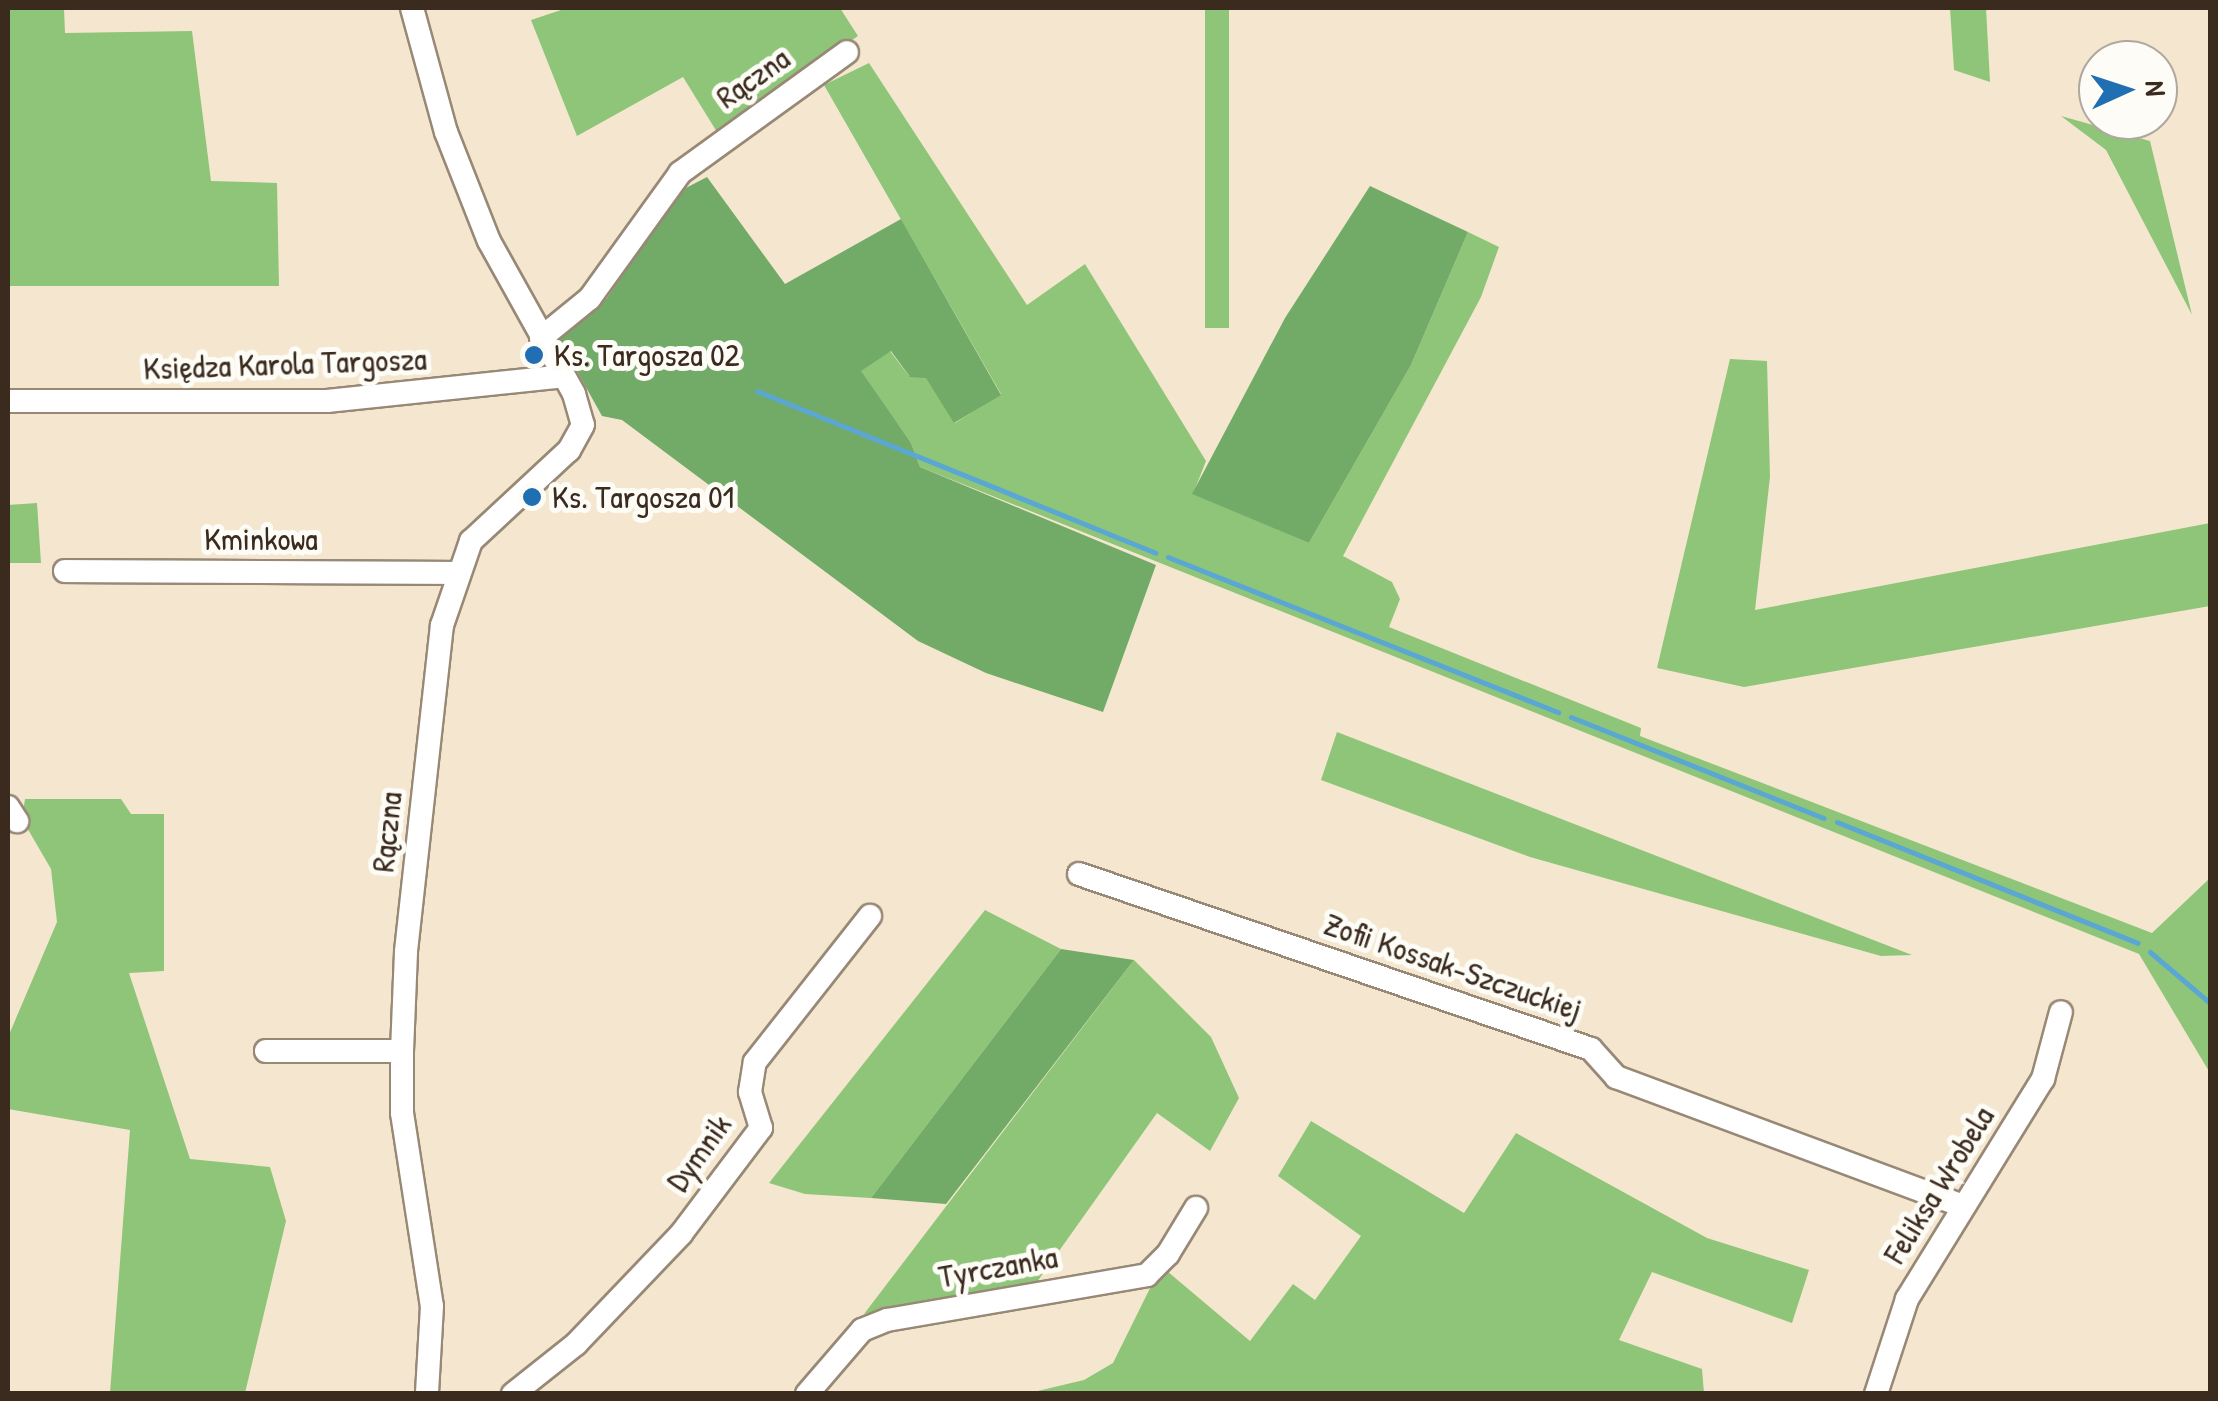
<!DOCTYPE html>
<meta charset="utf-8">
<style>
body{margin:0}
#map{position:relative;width:2218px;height:1401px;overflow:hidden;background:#f5e7cf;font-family:"Patrick Hand",sans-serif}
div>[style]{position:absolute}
.green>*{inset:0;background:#8ec578;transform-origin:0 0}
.forest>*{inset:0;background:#72aa68}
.stream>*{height:5px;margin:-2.5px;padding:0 2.5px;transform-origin:2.5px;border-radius:2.5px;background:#5ba7d4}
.roads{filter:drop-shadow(2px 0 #988876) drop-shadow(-2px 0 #988876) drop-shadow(0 2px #988876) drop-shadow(0 -2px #988876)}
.minor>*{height:22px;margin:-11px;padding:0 11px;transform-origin:11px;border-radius:11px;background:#fff}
.dots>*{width:28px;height:28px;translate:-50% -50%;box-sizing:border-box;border:5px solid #fdfcf7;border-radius:50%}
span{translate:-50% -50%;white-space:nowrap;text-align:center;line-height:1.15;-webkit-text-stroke:10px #fdfcf7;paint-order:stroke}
.street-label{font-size:32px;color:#3b2a1e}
.poi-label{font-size:32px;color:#3b2a1e}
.left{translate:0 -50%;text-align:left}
.frame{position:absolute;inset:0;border:10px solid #3b2a1e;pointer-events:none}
.north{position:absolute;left:2078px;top:40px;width:100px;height:100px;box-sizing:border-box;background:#fdfcf7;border:2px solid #afa8a0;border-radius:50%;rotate:87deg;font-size:28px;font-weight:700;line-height:40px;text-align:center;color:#3b2a1e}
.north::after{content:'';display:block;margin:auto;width:35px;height:45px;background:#1f6fb2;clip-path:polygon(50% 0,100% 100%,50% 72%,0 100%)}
</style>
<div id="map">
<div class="green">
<div style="clip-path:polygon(8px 8px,64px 8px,65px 33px,192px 31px,211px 181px,277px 183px,279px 286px,8px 286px)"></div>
<div style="clip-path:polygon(567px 8px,840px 8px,858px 36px,717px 132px,683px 77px,577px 136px,531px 20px)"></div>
<div style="left:1205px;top:8px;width:24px;height:320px"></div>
<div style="clip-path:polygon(1950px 8px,1986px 8px,1990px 82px,1954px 70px)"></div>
<div style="clip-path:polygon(869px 63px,1027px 305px,1085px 264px,1206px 461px,1193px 494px,1309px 543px,1411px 365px,1468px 232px,1499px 247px,1481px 297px,1343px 556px,1392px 582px,1400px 599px,1389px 627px,1641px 728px,1640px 736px,2152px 933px,2210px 878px,2210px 1073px,2139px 954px,920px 467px,911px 443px,860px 371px,890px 351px,909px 376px,926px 377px,955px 423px,1001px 394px,824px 85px)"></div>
<div style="clip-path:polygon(2061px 116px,2150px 141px,2192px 315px,2106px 150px)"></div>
<div style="clip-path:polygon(1730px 359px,1767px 361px,1770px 477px,1755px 610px,2210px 523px,2210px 606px,1744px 687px,1657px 668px)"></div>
<div style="clip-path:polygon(37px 503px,41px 563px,8px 563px,8px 505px)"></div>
<div style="clip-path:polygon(1337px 732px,1912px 955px,1881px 956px,1530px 857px,1321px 780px)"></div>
<div style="clip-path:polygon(25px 799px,121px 799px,131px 814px,164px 814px,164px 971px,129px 973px,190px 1159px,270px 1167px,286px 1221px,245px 1393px,110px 1393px,130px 1130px,8px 1109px,8px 1037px,57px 922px,51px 869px,22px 819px)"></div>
<div style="clip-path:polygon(985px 910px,1061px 949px,871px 1198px,805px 1194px,769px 1183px)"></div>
<div style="clip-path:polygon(1134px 960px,1211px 1037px,1239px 1098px,1210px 1151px,1157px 1113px,1037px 1282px,864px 1314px)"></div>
<div style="clip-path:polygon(1311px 1121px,1464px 1213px,1516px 1133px,1707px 1238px,1809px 1270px,1792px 1323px,1652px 1272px,1619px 1340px,1702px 1369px,1704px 1393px,1025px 1394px,1084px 1380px,1113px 1363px,1161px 1266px,1250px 1341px,1293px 1284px,1315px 1300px,1361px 1236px,1278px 1176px)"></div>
</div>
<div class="forest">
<div style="clip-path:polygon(707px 177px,785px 284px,901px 219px,1001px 395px,954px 423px,926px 378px,910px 377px,891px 351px,861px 371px,911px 443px,920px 467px,1156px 565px,1103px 712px,986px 673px,918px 641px,622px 420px,602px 416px,558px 337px,607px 298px,680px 191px)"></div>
<div style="clip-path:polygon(1370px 186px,1468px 232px,1411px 365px,1309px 543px,1192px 494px,1285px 318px)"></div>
<div style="clip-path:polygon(1061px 949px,1134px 960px,946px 1204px,871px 1198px)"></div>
</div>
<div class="stream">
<div style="left:757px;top:391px;width:430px;rotate:22.1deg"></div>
<div style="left:1168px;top:557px;width:420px;rotate:21.7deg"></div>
<div style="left:1571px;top:717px;width:272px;rotate:21.8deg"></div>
<div style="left:1837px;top:822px;width:324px;rotate:21.9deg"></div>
<div style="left:2150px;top:952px;width:79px;rotate:40.4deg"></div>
</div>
<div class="roads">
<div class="minor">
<div style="left:412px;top:8px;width:129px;rotate:74.7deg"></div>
<div style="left:446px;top:132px;width:117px;rotate:68.5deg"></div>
<div style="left:489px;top:241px;width:175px;rotate:60.9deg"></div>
<div style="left:574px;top:394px;width:32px;rotate:74deg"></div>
<div style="left:583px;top:425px;width:29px;rotate:119deg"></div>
<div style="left:569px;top:450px;width:134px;rotate:137.1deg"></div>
<div style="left:471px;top:541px;width:89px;rotate:109deg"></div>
<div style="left:442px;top:625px;width:329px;rotate:96.3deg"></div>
<div style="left:406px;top:952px;width:99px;rotate:92.3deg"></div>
<div style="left:402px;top:1051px;width:62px;rotate:90deg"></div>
<div style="left:402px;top:1113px;width:195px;rotate:81.2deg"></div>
<div style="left:432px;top:1306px;width:88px;rotate:93.3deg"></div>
<div style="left:541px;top:338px;width:63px;rotate:-39.2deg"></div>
<div style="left:590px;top:298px;width:154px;rotate:-54.2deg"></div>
<div style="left:680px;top:173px;width:206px;rotate:-35.9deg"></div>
<div style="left:8px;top:401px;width:319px"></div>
<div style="left:327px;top:401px;width:237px;rotate:-6deg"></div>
<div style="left:65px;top:571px;width:391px;rotate:0.3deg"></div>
<div style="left:8px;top:807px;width:17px;rotate:57deg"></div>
<div style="left:1079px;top:874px;width:541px;rotate:18.87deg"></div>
<div style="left:1591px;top:1049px;width:38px;rotate:48deg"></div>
<div style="left:1616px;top:1077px;width:368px;rotate:20.4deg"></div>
<div style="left:266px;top:1051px;width:136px"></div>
<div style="left:513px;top:1394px;width:80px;rotate:-38.4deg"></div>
<div style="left:576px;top:1344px;width:152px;rotate:-46.3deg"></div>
<div style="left:681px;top:1234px;width:133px;rotate:-53deg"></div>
<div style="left:761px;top:1128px;width:38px;rotate:-107deg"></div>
<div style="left:750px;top:1092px;width:30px;rotate:-81deg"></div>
<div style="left:755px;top:1062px;width:186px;rotate:-51.8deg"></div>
<div style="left:807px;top:1394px;width:84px;rotate:-49.3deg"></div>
<div style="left:862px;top:1330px;width:27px;rotate:-22deg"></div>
<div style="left:887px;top:1320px;width:264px;rotate:-9.8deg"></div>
<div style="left:1147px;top:1275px;width:30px;rotate:-45deg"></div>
<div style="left:1168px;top:1254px;width:54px;rotate:-58.7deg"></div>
<div style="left:1876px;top:1394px;width:100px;rotate:-71.9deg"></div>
<div style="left:1907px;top:1299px;width:259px;rotate:-58.3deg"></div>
<div style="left:2043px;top:1079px;width:69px;rotate:-75deg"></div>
</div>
</div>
<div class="dots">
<div style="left:534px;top:355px;background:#1f6fb2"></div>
<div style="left:532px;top:497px;background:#1f6fb2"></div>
</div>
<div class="street-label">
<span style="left:753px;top:78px;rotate:-35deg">Rączna</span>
<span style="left:285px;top:364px;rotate:-2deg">Księdza Karola Targosza</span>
<span style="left:261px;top:539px">Kminkowa</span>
<span style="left:387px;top:832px;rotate:-84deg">Rączna</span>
<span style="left:1453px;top:967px;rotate:19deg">Zofii Kossak-Szczuckiej</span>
<span style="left:699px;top:1153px;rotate:-54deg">Dymnik</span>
<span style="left:1939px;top:1185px;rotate:-58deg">Feliksa Wrobela</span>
<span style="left:998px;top:1267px;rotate:-10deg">Tyrczanka</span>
</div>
<div class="poi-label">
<span class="left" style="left:554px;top:355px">Ks. Targosza 02</span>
<span class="left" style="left:552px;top:497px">Ks. Targosza 01</span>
</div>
<div class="frame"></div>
<div class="north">N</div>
</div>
